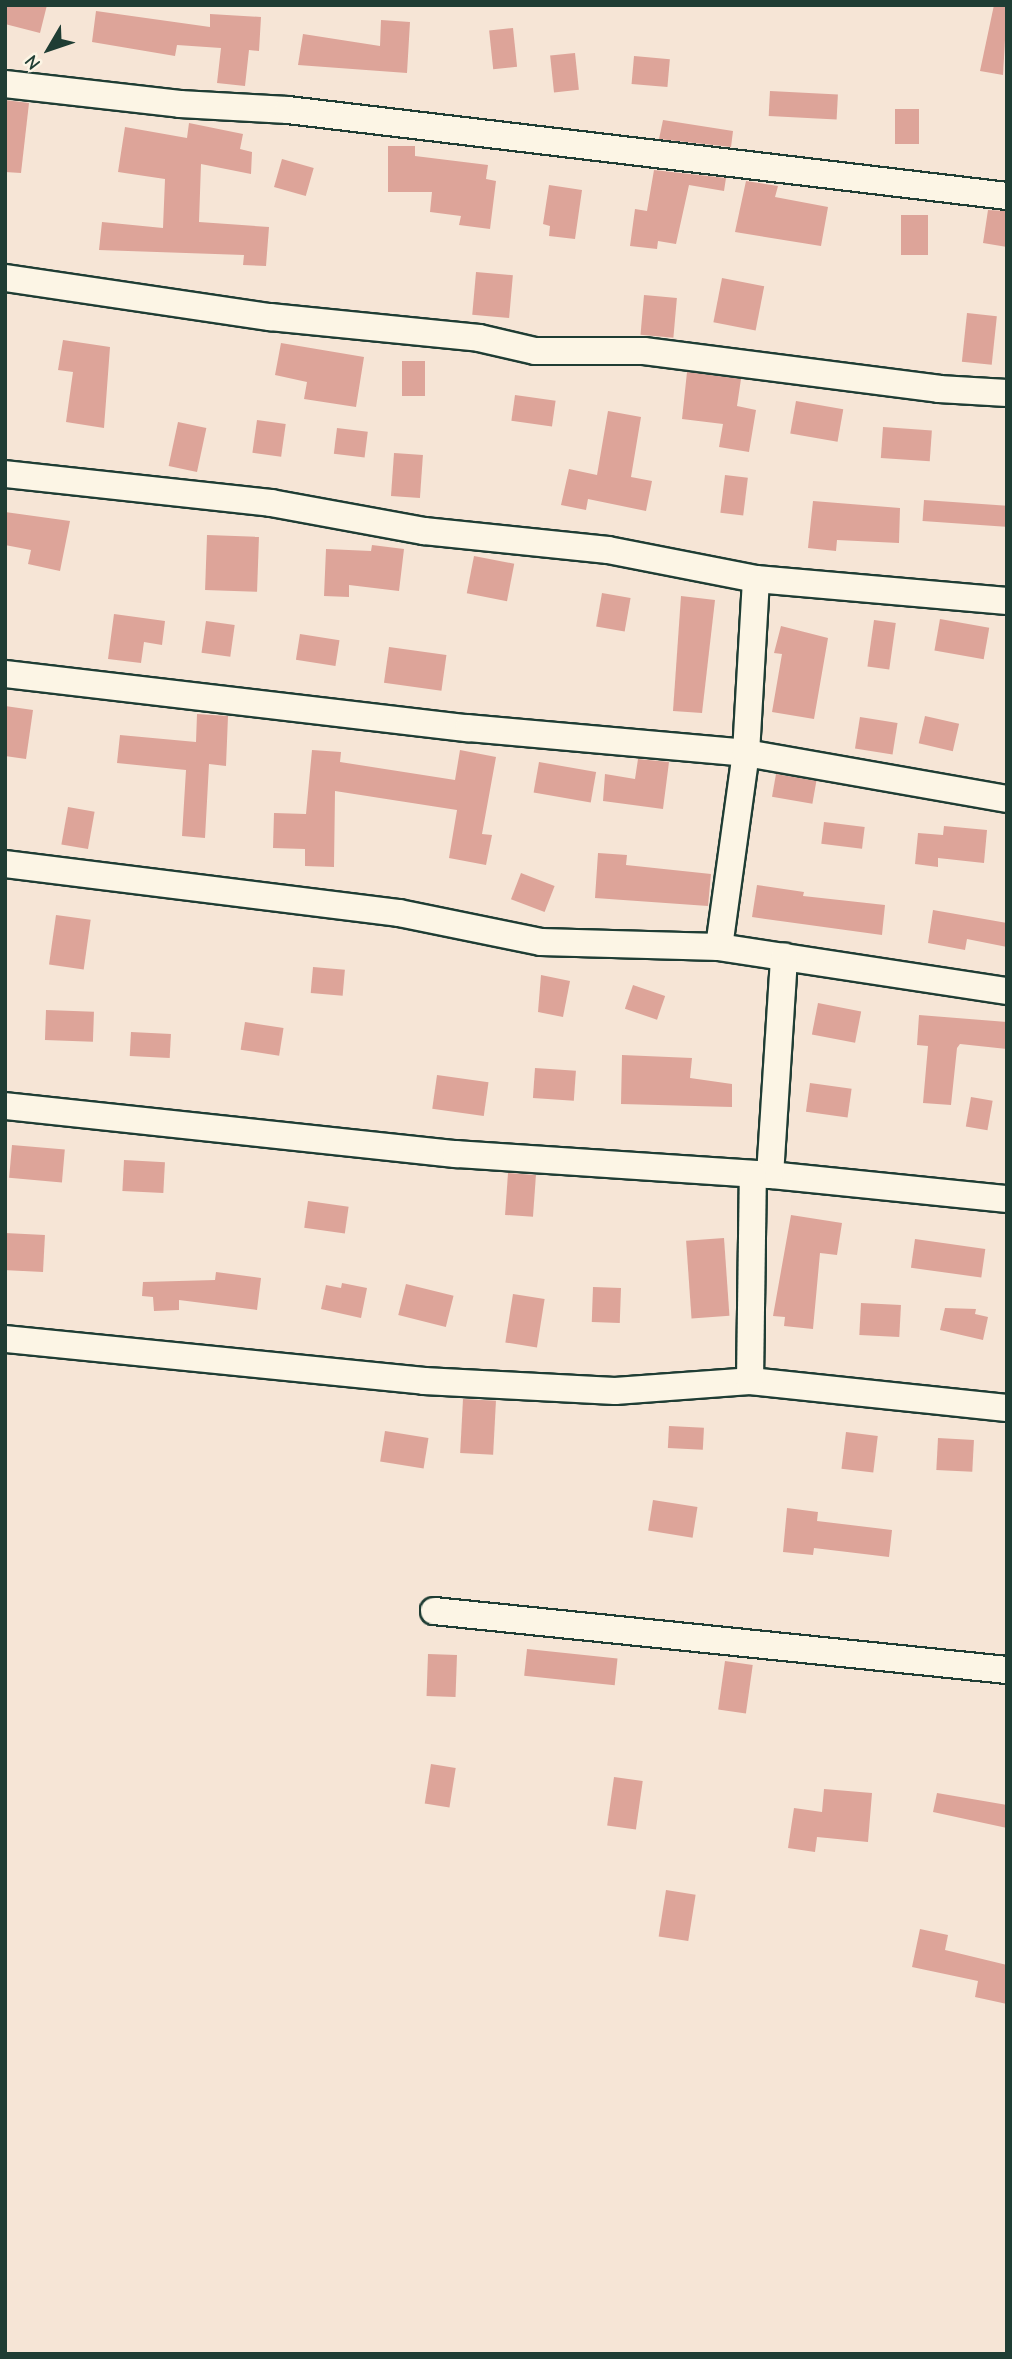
<!DOCTYPE html>
<style>
body{margin:0}
#map{position:relative;width:1012px;height:2359px;overflow:hidden;background:#f6e5d6;font-family:"Comic Neue",sans-serif}
div>[style]{position:absolute}
.building>*{inset:0;background:#dda499;transform-origin:0 0}
.roads{filter:drop-shadow(2px 0 #1f3d34) drop-shadow(-2px 0 #1f3d34) drop-shadow(0 2px #1f3d34) drop-shadow(0 -2px #1f3d34)}
.street>*{height:26px;margin:-13px;padding:0 13px;transform-origin:13px;border-radius:13px;background:#fcf5e5}
span{translate:-50% -50%;white-space:nowrap;text-align:center;line-height:1.15;-webkit-text-stroke:6px #fcf5e5;paint-order:stroke}
.frame{position:absolute;inset:0;border:7px solid #1f3d34;pointer-events:none}
.north{position:absolute;left:14px;top:14px;width:70px;height:70px;-webkit-text-stroke:5px #fcf5e5;paint-order:stroke;rotate:231deg;font-size:19px;font-weight:700;line-height:28px;text-align:center;color:#1f3d34}
.north::after{content:'';display:block;margin:auto;width:24px;height:32px;background:#1f3d34;clip-path:polygon(50% 0,100% 100%,50% 72%,0 100%)}
</style>
<div id="map">
<div class="building">
<div style="clip-path:polygon(5px 5px,47px 5px,40px 33px,5px 24px)"></div>
<div style="clip-path:polygon(994px 5px,1007px 5px,1003px 75px,980px 71px)"></div>
<div style="clip-path:polygon(96px 11px,210px 27px,210px 14px,261px 17px,259px 51px,249px 50px,245px 86px,217px 83px,221px 48px,177px 45px,175px 56px,92px 42px)"></div>
<div style="clip-path:polygon(381px 20px,410px 22px,407px 73px,298px 65px,303px 34px,380px 46px)"></div>
<div style="left:513px;top:28px;width:39px;height:24px;rotate:84deg"></div>
<div style="left:575px;top:53px;width:37px;height:25px;rotate:84deg"></div>
<div style="left:634px;top:56px;width:36px;height:28px;rotate:5deg"></div>
<div style="left:770px;top:91px;width:68px;height:25px;rotate:3deg"></div>
<div style="clip-path:polygon(5px 100px,29px 103px,21px 173px,5px 172px)"></div>
<div style="left:895px;top:109px;width:24px;height:35px"></div>
<div style="clip-path:polygon(663px 120px,733px 131px,731px 147px,659px 139px)"></div>
<div style="clip-path:polygon(189px 123px,243px 134px,240px 149px,252px 152px,251px 174px,201px 164px,199px 222px,269px 227px,266px 266px,243px 265px,244px 255px,99px 250px,102px 222px,163px 228px,165px 179px,118px 172px,125px 127px,187px 138px)"></div>
<div style="clip-path:polygon(388px 146px,415px 146px,415px 156px,488px 165px,486px 179px,496px 181px,490px 229px,459px 225px,461px 216px,430px 212px,432px 192px,388px 192px)"></div>
<div style="left:282px;top:159px;width:33px;height:29px;rotate:16deg"></div>
<div style="clip-path:polygon(654px 170px,726px 178px,724px 191px,689px 185px,676px 244px,658px 241px,657px 249px,630px 246px,635px 209px,647px 211px)"></div>
<div style="clip-path:polygon(746px 181px,778px 186px,775px 197px,828px 207px,821px 246px,735px 232px)"></div>
<div style="clip-path:polygon(549px 185px,582px 190px,575px 239px,549px 236px,550px 226px,543px 224px)"></div>
<div style="clip-path:polygon(988px 210px,1007px 211px,1007px 247px,983px 243px)"></div>
<div style="left:901px;top:215px;width:27px;height:40px"></div>
<div style="left:476px;top:272px;width:37px;height:43px;rotate:5deg"></div>
<div style="left:722px;top:278px;width:43px;height:45px;rotate:11deg"></div>
<div style="left:644px;top:295px;width:33px;height:40px;rotate:5deg"></div>
<div style="left:967px;top:313px;width:30px;height:49px;rotate:6deg"></div>
<div style="clip-path:polygon(63px 340px,110px 347px,104px 428px,66px 422px,73px 372px,58px 370px)"></div>
<div style="clip-path:polygon(281px 343px,364px 357px,356px 407px,304px 399px,307px 382px,275px 375px)"></div>
<div style="left:402px;top:361px;width:23px;height:35px"></div>
<div style="clip-path:polygon(687px 372px,741px 379px,737px 406px,756px 410px,749px 452px,719px 447px,723px 424px,682px 419px)"></div>
<div style="left:515px;top:395px;width:41px;height:26px;rotate:8deg"></div>
<div style="left:796px;top:401px;width:48px;height:33px;rotate:10deg"></div>
<div style="clip-path:polygon(608px 411px,641px 417px,631px 477px,652px 481px,646px 511px,588px 499px,586px 510px,561px 505px,569px 469px,597px 475px)"></div>
<div style="left:257px;top:420px;width:29px;height:33px;rotate:8deg"></div>
<div style="left:178px;top:422px;width:29px;height:45px;rotate:12deg"></div>
<div style="left:883px;top:427px;width:49px;height:31px;rotate:4deg"></div>
<div style="left:337px;top:428px;width:31px;height:26px;rotate:7deg"></div>
<div style="left:394px;top:453px;width:29px;height:43px;rotate:4deg"></div>
<div style="left:725px;top:475px;width:23px;height:38px;rotate:7deg"></div>
<div style="left:924px;top:500px;width:83px;height:21px;rotate:4deg"></div>
<div style="clip-path:polygon(813px 501px,900px 508px,899px 543px,837px 540px,836px 551px,808px 548px)"></div>
<div style="clip-path:polygon(5px 512px,70px 521px,60px 571px,28px 564px,31px 550px,5px 545px)"></div>
<div style="left:207px;top:535px;width:52px;height:55px;rotate:2deg"></div>
<div style="clip-path:polygon(372px 545px,404px 549px,399px 591px,349px 585px,349px 597px,324px 596px,326px 549px,371px 551px)"></div>
<div style="left:474px;top:556px;width:41px;height:38px;rotate:11deg"></div>
<div style="left:602px;top:593px;width:29px;height:34px;rotate:10deg"></div>
<div style="clip-path:polygon(681px 596px,715px 600px,702px 713px,673px 711px)"></div>
<div style="clip-path:polygon(114px 614px,165px 621px,162px 645px,144px 642px,141px 663px,108px 659px)"></div>
<div style="left:940px;top:619px;width:50px;height:32px;rotate:10deg"></div>
<div style="left:874px;top:620px;width:22px;height:47px;rotate:8deg"></div>
<div style="left:206px;top:621px;width:29px;height:32px;rotate:8deg"></div>
<div style="clip-path:polygon(781px 626px,828px 638px,814px 719px,772px 712px,782px 654px,774px 653px)"></div>
<div style="left:300px;top:634px;width:40px;height:26px;rotate:9deg"></div>
<div style="left:389px;top:647px;width:58px;height:36px;rotate:8deg"></div>
<div style="clip-path:polygon(5px 706px,33px 710px,26px 759px,5px 756px)"></div>
<div style="clip-path:polygon(197px 714px,228px 716px,226px 766px,209px 764px,205px 838px,182px 836px,186px 770px,117px 763px,120px 735px,196px 742px)"></div>
<div style="left:925px;top:716px;width:35px;height:28px;rotate:13deg"></div>
<div style="left:860px;top:717px;width:38px;height:32px;rotate:9deg"></div>
<div style="clip-path:polygon(312px 750px,341px 752px,340px 762px,455px 780px,460px 750px,496px 757px,482px 834px,492px 835px,486px 865px,449px 858px,457px 810px,335px 791px,334px 867px,305px 866px,305px 849px,273px 848px,274px 813px,306px 814px)"></div>
<div style="clip-path:polygon(638px 759px,669px 762px,663px 809px,603px 801px,605px 774px,635px 779px)"></div>
<div style="left:539px;top:762px;width:58px;height:31px;rotate:10deg"></div>
<div style="left:776px;top:774px;width:41px;height:23px;rotate:10deg"></div>
<div style="left:68px;top:807px;width:27px;height:38px;rotate:10deg"></div>
<div style="left:824px;top:822px;width:41px;height:22px;rotate:7deg"></div>
<div style="clip-path:polygon(944px 826px,987px 830px,984px 863px,938px 858px,938px 867px,915px 864px,918px 833px,943px 835px)"></div>
<div style="clip-path:polygon(598px 853px,627px 855px,626px 865px,711px 874px,708px 906px,595px 898px)"></div>
<div style="left:521px;top:873px;width:36px;height:28px;rotate:21deg"></div>
<div style="clip-path:polygon(757px 885px,804px 892px,803px 896px,885px 905px,882px 935px,752px 917px)"></div>
<div style="clip-path:polygon(933px 910px,1007px 923px,1007px 947px,967px 939px,965px 950px,928px 943px)"></div>
<div style="left:56px;top:915px;width:35px;height:50px;rotate:8deg"></div>
<div style="left:313px;top:967px;width:32px;height:26px;rotate:5deg"></div>
<div style="clip-path:polygon(541px 975px,570px 981px,563px 1017px,538px 1012px)"></div>
<div style="left:633px;top:985px;width:34px;height:25px;rotate:19deg"></div>
<div style="left:818px;top:1003px;width:44px;height:32px;rotate:11deg"></div>
<div style="left:46px;top:1010px;width:48px;height:30px;rotate:2deg"></div>
<div style="clip-path:polygon(919px 1015px,1007px 1022px,1007px 1049px,960px 1044px,957px 1048px,951px 1105px,923px 1103px,928px 1046px,917px 1045px)"></div>
<div style="left:245px;top:1022px;width:39px;height:28px;rotate:9deg"></div>
<div style="left:131px;top:1032px;width:40px;height:24px;rotate:3deg"></div>
<div style="clip-path:polygon(622px 1055px,692px 1058px,690px 1078px,732px 1084px,732px 1107px,621px 1104px)"></div>
<div style="left:535px;top:1068px;width:41px;height:30px;rotate:4deg"></div>
<div style="left:437px;top:1075px;width:52px;height:34px;rotate:8deg"></div>
<div style="left:810px;top:1083px;width:42px;height:29px;rotate:8deg"></div>
<div style="left:971px;top:1097px;width:22px;height:30px;rotate:10deg"></div>
<div style="left:12px;top:1145px;width:53px;height:33px;rotate:5deg"></div>
<div style="left:124px;top:1160px;width:41px;height:31px;rotate:3deg"></div>
<div style="left:508px;top:1173px;width:28px;height:42px;rotate:4deg"></div>
<div style="left:308px;top:1201px;width:41px;height:27px;rotate:8deg"></div>
<div style="clip-path:polygon(791px 1215px,842px 1223px,837px 1255px,820px 1253px,813px 1329px,784px 1326px,785px 1317px,773px 1316px)"></div>
<div style="left:5px;top:1233px;width:40px;height:37px;rotate:3deg"></div>
<div style="left:724px;top:1238px;width:78px;height:38px;rotate:86deg"></div>
<div style="left:915px;top:1239px;width:71px;height:29px;rotate:8deg"></div>
<div style="clip-path:polygon(216px 1272px,261px 1278px,257px 1310px,179px 1300px,179px 1310px,154px 1311px,153px 1297px,142px 1296px,143px 1282px,215px 1280px)"></div>
<div style="clip-path:polygon(342px 1283px,367px 1288px,361px 1318px,321px 1309px,326px 1285px,341px 1288px)"></div>
<div style="left:406px;top:1284px;width:49px;height:32px;rotate:14deg"></div>
<div style="left:593px;top:1287px;width:28px;height:35px;rotate:2deg"></div>
<div style="left:513px;top:1294px;width:32px;height:49px;rotate:9deg"></div>
<div style="left:861px;top:1303px;width:40px;height:32px;rotate:3deg"></div>
<div style="clip-path:polygon(945px 1308px,976px 1309px,975px 1314px,988px 1317px,983px 1340px,940px 1330px)"></div>
<div style="left:463px;top:1399px;width:33px;height:54px;rotate:3deg"></div>
<div style="left:669px;top:1426px;width:35px;height:22px;rotate:3deg"></div>
<div style="left:385px;top:1431px;width:44px;height:31px;rotate:9deg"></div>
<div style="left:846px;top:1432px;width:32px;height:37px;rotate:7deg"></div>
<div style="left:938px;top:1438px;width:36px;height:32px;rotate:3deg"></div>
<div style="left:653px;top:1500px;width:45px;height:31px;rotate:9deg"></div>
<div style="clip-path:polygon(787px 1508px,818px 1512px,817px 1521px,892px 1530px,889px 1557px,814px 1548px,813px 1555px,783px 1552px)"></div>
<div style="left:527px;top:1649px;width:91px;height:27px;rotate:6deg"></div>
<div style="left:428px;top:1654px;width:29px;height:42px;rotate:2deg"></div>
<div style="left:725px;top:1661px;width:28px;height:49px;rotate:8deg"></div>
<div style="left:431px;top:1764px;width:25px;height:40px;rotate:9deg"></div>
<div style="left:614px;top:1777px;width:29px;height:49px;rotate:8deg"></div>
<div style="clip-path:polygon(824px 1789px,872px 1793px,868px 1842px,817px 1837px,815px 1852px,788px 1848px,794px 1808px,822px 1812px)"></div>
<div style="clip-path:polygon(937px 1793px,1007px 1805px,1007px 1828px,933px 1812px)"></div>
<div style="left:666px;top:1890px;width:30px;height:47px;rotate:9deg"></div>
<div style="clip-path:polygon(920px 1929px,948px 1935px,945px 1950px,1007px 1965px,1007px 2004px,975px 1997px,978px 1981px,912px 1967px)"></div>
</div>
<div class="roads">
<div class="street">
<div style="left:5px;top:84px;width:176px;rotate:6.5deg"></div>
<div style="left:180px;top:104px;width:108px;rotate:3.2deg"></div>
<div style="left:288px;top:110px;width:724px;rotate:6.82deg"></div>
<div style="left:5px;top:278px;width:268px;rotate:8.4deg"></div>
<div style="left:270px;top:317px;width:210px;rotate:5.7deg"></div>
<div style="left:479px;top:338px;width:57px;rotate:13.1deg"></div>
<div style="left:535px;top:351px;width:109px"></div>
<div style="left:644px;top:351px;width:297px;rotate:7.3deg"></div>
<div style="left:939px;top:389px;width:68px;rotate:3.4deg"></div>
<div style="left:5px;top:474px;width:268px;rotate:6.2deg"></div>
<div style="left:271px;top:503px;width:156px;rotate:10.4deg"></div>
<div style="left:424px;top:531px;width:185px;rotate:5.9deg"></div>
<div style="left:608px;top:550px;width:151px;rotate:11.1deg"></div>
<div style="left:756px;top:579px;width:252px;rotate:5deg"></div>
<div style="left:5px;top:674px;width:466px;rotate:6.7deg"></div>
<div style="left:468px;top:728px;width:279px;rotate:5.1deg"></div>
<div style="left:746px;top:753px;width:265px;rotate:10deg"></div>
<div style="left:5px;top:864px;width:397px;rotate:7.1deg"></div>
<div style="left:399px;top:913px;width:145px;rotate:11.5deg"></div>
<div style="left:541px;top:942px;width:178px;rotate:1.6deg"></div>
<div style="left:719px;top:947px;width:291px;rotate:8.7deg"></div>
<div style="left:719px;top:947px;width:196px;rotate:-82.1deg"></div>
<div style="left:746px;top:753px;width:174px;rotate:-86.7deg"></div>
<div style="left:5px;top:1106px;width:454px;rotate:6.1deg"></div>
<div style="left:456px;top:1154px;width:315px;rotate:3.8deg"></div>
<div style="left:770px;top:1175px;width:238px;rotate:5.8deg"></div>
<div style="left:770px;top:1175px;width:219px;rotate:-86.3deg"></div>
<div style="left:5px;top:1339px;width:421px;rotate:5.7deg"></div>
<div style="left:424px;top:1381px;width:191px;rotate:3deg"></div>
<div style="left:615px;top:1391px;width:135px;rotate:-4.2deg"></div>
<div style="left:750px;top:1381px;width:258px;rotate:6deg"></div>
<div style="left:750px;top:1381px;width:207px;rotate:-89.2deg"></div>
<div style="left:434px;top:1611px;width:576px;rotate:5.88deg"></div>
</div>
</div>
<div class="frame"></div>
<div class="north">N</div>
</div>
